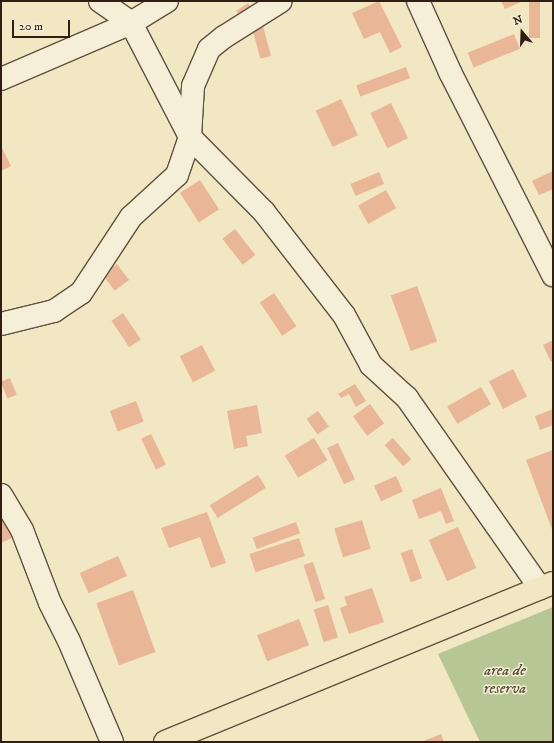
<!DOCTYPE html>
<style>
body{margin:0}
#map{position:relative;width:554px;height:743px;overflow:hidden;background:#f1e7c2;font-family:"IM FELL DW Pica",serif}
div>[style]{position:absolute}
.green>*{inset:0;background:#b7c695}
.building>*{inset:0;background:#eab698;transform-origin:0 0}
.roads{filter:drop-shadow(1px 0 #605040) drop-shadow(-1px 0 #605040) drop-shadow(0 1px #605040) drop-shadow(0 -1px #605040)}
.minor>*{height:22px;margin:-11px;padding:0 11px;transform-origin:11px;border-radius:11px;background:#f6efd7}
.major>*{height:22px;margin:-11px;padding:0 11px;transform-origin:11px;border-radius:11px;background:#f1e7c2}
span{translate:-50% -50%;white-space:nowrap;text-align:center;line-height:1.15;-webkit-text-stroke:3px #f6efd7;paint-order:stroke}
.park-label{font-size:16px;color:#58503b;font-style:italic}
.frame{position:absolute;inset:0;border:2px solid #301e15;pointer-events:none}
.north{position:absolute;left:502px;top:12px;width:40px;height:40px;-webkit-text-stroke:3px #f6efd7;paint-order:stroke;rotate:341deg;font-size:11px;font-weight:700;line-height:16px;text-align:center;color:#301e15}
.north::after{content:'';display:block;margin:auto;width:14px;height:18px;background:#301e15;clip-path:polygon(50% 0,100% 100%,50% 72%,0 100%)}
.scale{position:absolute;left:12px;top:20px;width:58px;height:18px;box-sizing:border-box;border:2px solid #301e15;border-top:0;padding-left:5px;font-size:12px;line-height:14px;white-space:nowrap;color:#301e15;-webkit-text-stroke:3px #f6efd7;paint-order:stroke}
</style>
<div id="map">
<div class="green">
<div style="clip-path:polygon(553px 607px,553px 742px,480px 742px,438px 654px)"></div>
</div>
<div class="building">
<div style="clip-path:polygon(379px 1px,402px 47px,390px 53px,380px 32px,364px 39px,352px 13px)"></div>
<div style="clip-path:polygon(501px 1px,523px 1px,505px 9px)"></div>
<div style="left:529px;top:1px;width:11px;height:37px"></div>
<div style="left:248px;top:3px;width:7px;height:14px;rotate:56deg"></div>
<div style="left:263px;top:26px;width:31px;height:11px;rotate:75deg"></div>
<div style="left:514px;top:34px;width:16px;height:50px;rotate:68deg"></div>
<div style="left:406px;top:67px;width:12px;height:53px;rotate:70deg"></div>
<div style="left:341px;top:99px;width:40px;height:28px;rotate:65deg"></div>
<div style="left:391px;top:103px;width:39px;height:23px;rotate:64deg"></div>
<div style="clip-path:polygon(1px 146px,11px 166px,1px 171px)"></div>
<div style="clip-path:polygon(553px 171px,553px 189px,539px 195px,532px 181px)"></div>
<div style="left:379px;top:172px;width:13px;height:31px;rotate:67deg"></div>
<div style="left:200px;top:180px;width:35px;height:24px;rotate:57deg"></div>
<div style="left:386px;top:190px;width:21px;height:32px;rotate:61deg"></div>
<div style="left:235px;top:229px;width:33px;height:16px;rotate:52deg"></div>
<div style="left:117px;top:264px;width:20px;height:18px;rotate:53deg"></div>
<div style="left:417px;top:286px;width:59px;height:28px;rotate:70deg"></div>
<div style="left:274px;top:293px;width:40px;height:17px;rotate:56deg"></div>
<div style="left:123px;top:313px;width:32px;height:14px;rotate:56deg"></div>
<div style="clip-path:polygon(553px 340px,553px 360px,551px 362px,543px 345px)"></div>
<div style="left:202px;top:345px;width:29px;height:25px;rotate:63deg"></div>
<div style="left:513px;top:369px;width:31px;height:27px;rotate:63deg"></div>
<div style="left:10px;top:378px;width:18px;height:10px;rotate:68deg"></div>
<div style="clip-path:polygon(355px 384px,366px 401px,356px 407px,349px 394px,341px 398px,338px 394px)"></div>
<div style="left:481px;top:387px;width:20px;height:39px;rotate:60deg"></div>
<div style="left:136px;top:401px;width:22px;height:28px;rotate:69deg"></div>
<div style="left:370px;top:404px;width:24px;height:21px;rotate:54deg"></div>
<div style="clip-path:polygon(257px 405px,262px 433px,246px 436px,248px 446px,234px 449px,227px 411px)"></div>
<div style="clip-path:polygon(553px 409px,553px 425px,540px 430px,535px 416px)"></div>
<div style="left:318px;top:411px;width:19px;height:14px;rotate:55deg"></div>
<div style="left:151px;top:434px;width:34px;height:11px;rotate:64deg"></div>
<div style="left:314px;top:438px;width:26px;height:34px;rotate:59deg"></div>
<div style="left:393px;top:438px;width:28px;height:11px;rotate:49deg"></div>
<div style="left:338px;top:443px;width:40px;height:12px;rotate:65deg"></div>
<div style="clip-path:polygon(553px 450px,553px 532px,526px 460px)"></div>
<div style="left:258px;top:475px;width:15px;height:57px;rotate:58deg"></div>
<div style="left:396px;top:476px;width:17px;height:24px;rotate:66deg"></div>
<div style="clip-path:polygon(441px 488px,454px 521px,446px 524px,441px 511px,419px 519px,412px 500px)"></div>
<div style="clip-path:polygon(207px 512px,226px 563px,211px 568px,200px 537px,169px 548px,161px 528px)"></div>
<div style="clip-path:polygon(8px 518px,16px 536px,1px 543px,1px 521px)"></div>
<div style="left:362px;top:520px;width:30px;height:29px;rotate:73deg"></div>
<div style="left:296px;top:522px;width:12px;height:46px;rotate:70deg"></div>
<div style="left:458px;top:527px;width:45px;height:32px;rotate:66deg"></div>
<div style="left:299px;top:538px;width:19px;height:52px;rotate:72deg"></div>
<div style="left:412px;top:549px;width:31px;height:12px;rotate:71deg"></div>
<div style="left:118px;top:556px;width:22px;height:42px;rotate:66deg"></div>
<div style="left:313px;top:562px;width:39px;height:10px;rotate:72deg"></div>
<div style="clip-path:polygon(372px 588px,384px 622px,349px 634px,340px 608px,347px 605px,344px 597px)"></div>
<div style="left:133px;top:590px;width:66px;height:39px;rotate:70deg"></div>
<div style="left:328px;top:605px;width:34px;height:15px;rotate:73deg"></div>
<div style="left:299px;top:619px;width:28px;height:45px;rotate:69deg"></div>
<div style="clip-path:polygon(441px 734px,444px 742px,421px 742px)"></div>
</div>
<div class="roads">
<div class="minor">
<div style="left:100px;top:1px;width:38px;rotate:35deg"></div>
<div style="left:131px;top:23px;width:128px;rotate:62.6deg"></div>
<div style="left:190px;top:137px;width:105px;rotate:45.4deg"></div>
<div style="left:264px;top:212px;width:130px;rotate:52.2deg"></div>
<div style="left:344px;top:315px;width:57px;rotate:61.6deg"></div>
<div style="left:371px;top:365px;width:49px;rotate:42.5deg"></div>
<div style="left:407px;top:398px;width:232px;rotate:55deg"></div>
<div style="left:418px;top:1px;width:78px;rotate:65.7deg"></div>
<div style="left:450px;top:72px;width:228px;rotate:63.1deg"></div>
<div style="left:1px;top:79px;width:142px;rotate:-23.3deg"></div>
<div style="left:131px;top:23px;width:42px;rotate:-31.4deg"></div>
<div style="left:1px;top:324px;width:55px;rotate:-13.8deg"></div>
<div style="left:54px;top:311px;width:32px;rotate:-34deg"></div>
<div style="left:81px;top:293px;width:91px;rotate:-56.7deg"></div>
<div style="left:131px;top:217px;width:62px;rotate:-42.4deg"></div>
<div style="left:177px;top:175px;width:40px;rotate:-71.1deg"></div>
<div style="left:190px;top:137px;width:51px;rotate:-86.6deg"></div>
<div style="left:193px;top:86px;width:40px;rotate:-66.6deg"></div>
<div style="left:209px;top:49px;width:19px;rotate:-39deg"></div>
<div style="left:224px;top:37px;width:67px;rotate:-32.3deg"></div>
<div style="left:1px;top:495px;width:41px;rotate:59deg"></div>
<div style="left:22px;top:530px;width:78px;rotate:69deg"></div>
<div style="left:50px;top:603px;width:42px;rotate:63.4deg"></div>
<div style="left:69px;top:641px;width:110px;rotate:66.9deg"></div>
</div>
<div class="major">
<div style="left:165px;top:742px;width:419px;rotate:-22.3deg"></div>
</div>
</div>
<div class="park-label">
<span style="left:505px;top:679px">area de<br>reserva</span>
</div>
<div class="frame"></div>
<div class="north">N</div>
<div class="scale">20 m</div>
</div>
